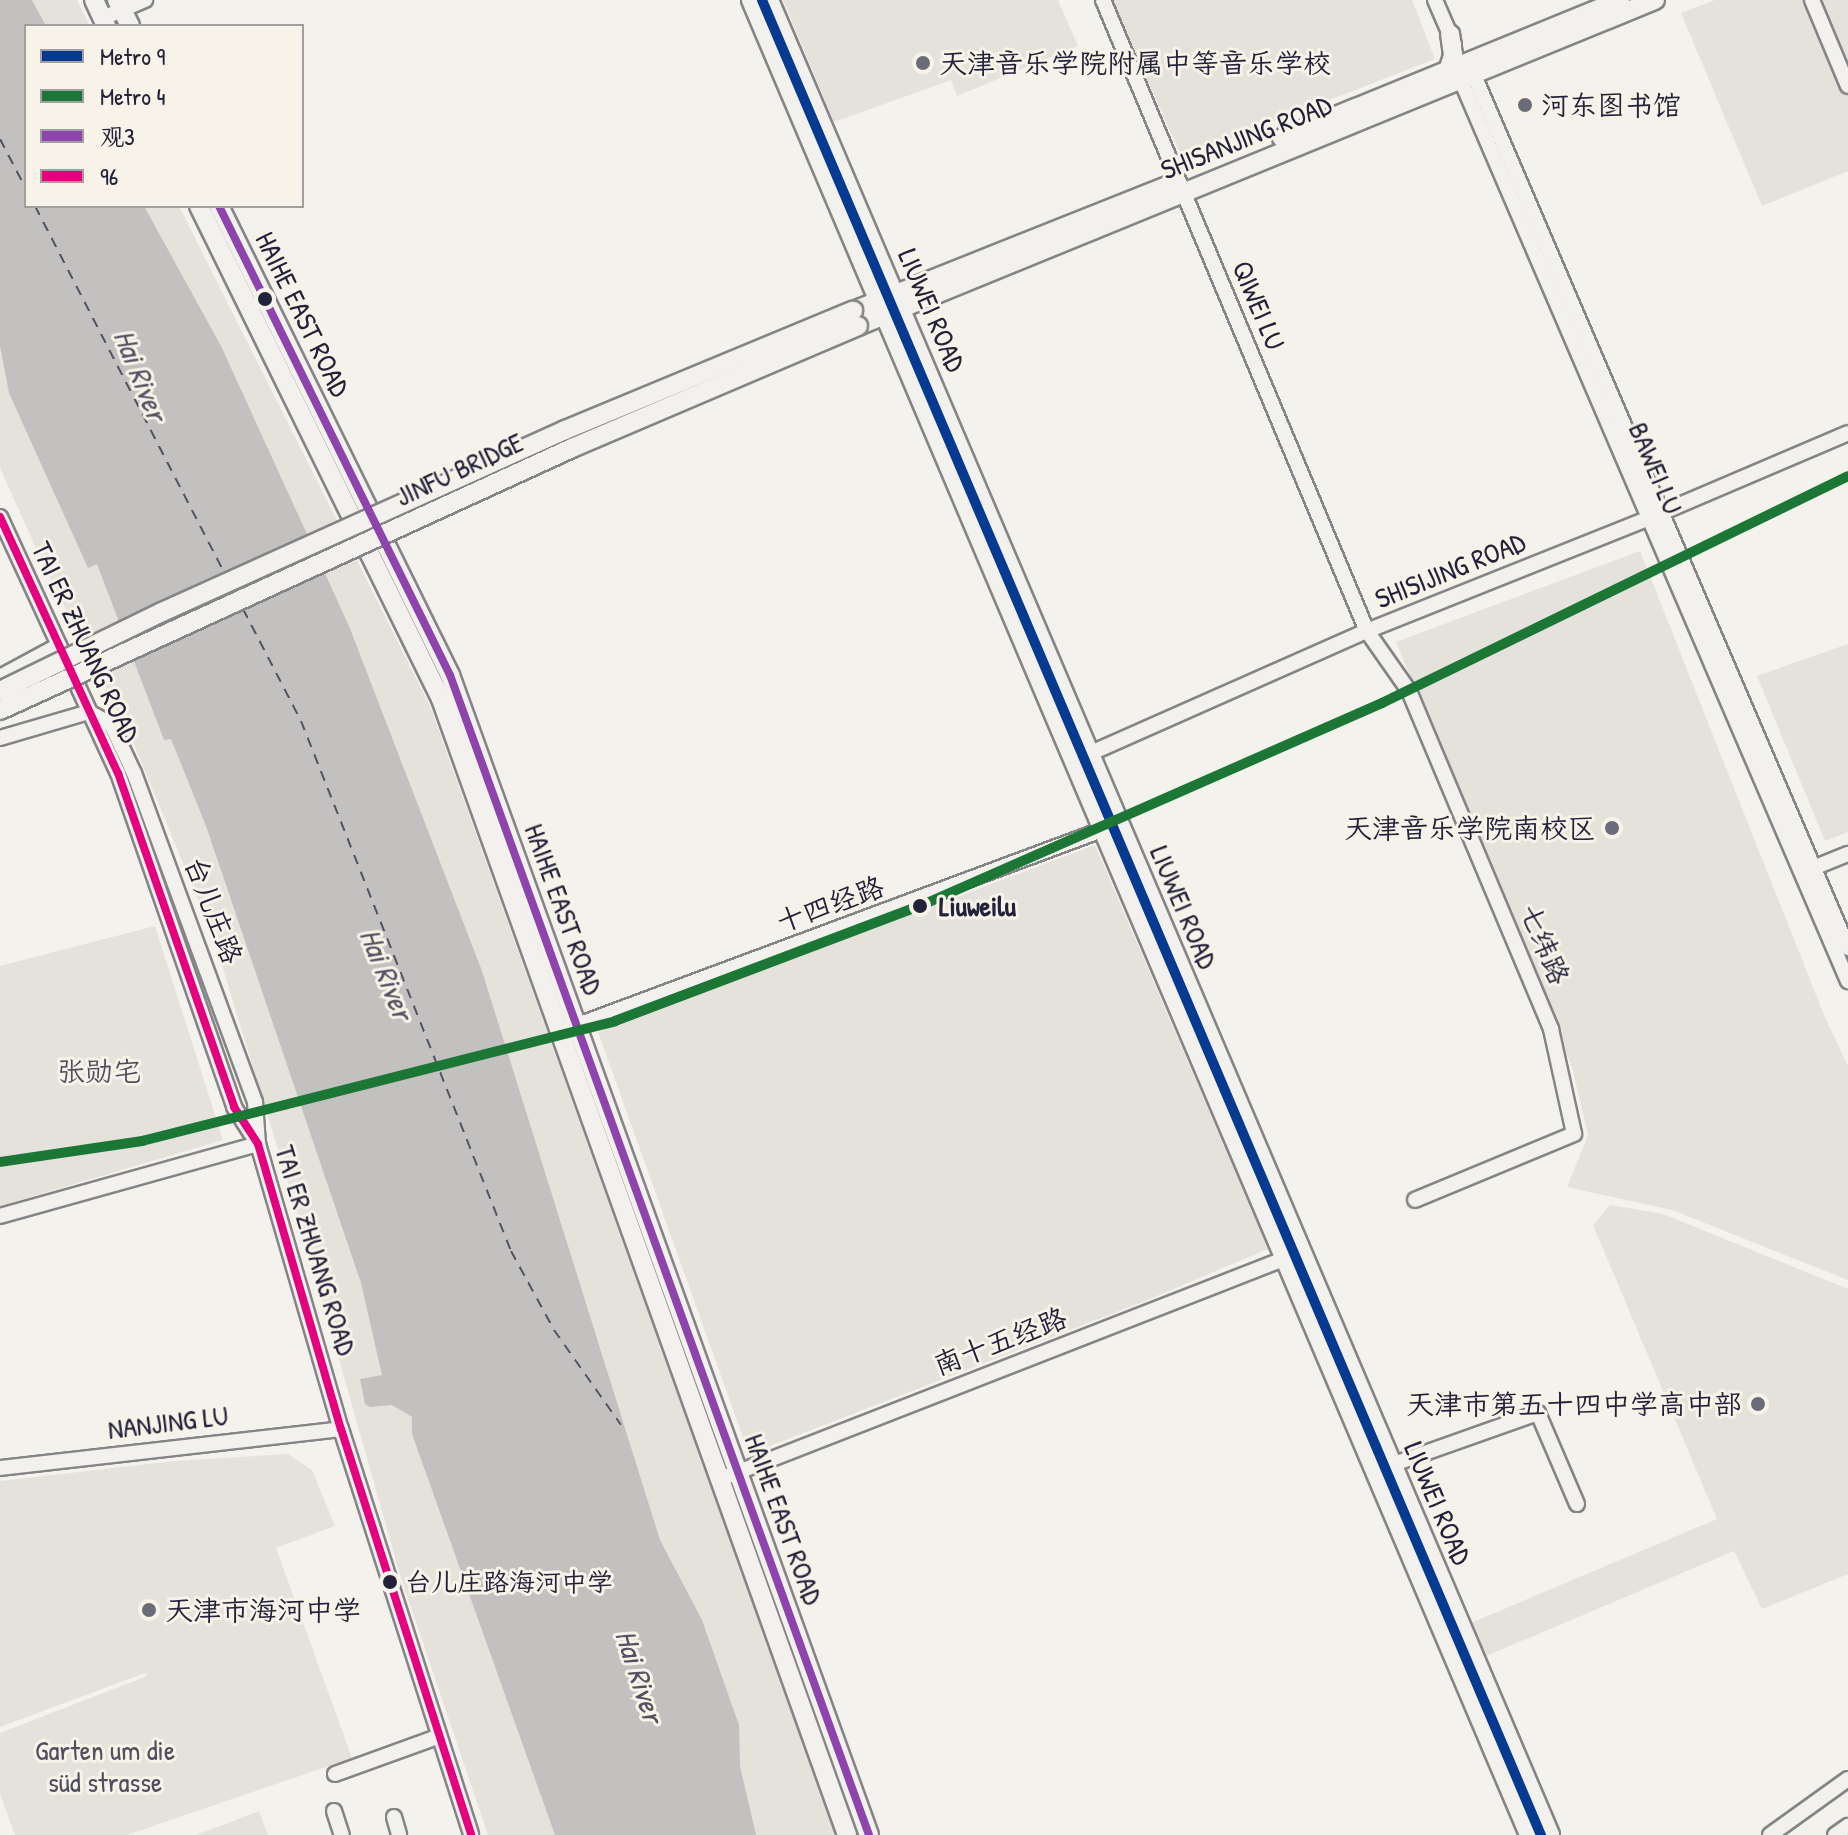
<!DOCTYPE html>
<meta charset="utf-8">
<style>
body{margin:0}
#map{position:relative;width:1848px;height:1835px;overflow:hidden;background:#f4f2ec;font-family:"Patrick Hand","LXGW WenKai TC",sans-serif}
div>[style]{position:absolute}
.built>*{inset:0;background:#e5e2dc}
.water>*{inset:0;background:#c3c0c0}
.ferry>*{height:2px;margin-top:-1px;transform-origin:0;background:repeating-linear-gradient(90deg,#535263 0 10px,transparent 0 18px)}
.roads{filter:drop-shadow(2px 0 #858486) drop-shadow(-2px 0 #858486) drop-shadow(0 2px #858486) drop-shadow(0 -2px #858486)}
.minor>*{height:14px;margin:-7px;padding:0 7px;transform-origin:7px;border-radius:7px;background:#f2f1ed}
.major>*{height:18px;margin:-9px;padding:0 9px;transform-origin:9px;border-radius:9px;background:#f2f1ed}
.bridges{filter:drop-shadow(2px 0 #858486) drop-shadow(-2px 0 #858486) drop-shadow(0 2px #858486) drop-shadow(0 -2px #858486)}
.major-bridge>*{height:18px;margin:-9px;padding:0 9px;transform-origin:9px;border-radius:9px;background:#f2f1ed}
.bus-1>*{height:8px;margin:-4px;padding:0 4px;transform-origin:4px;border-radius:4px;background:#8e44ad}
.bus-2>*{height:8px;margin:-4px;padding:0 4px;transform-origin:4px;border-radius:4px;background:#e5007d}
.metro-1>*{height:10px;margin:-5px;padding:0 5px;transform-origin:5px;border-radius:5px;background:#063a91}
.metro-2>*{height:10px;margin:-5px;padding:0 5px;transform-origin:5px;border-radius:5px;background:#1c7736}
.dots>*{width:22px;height:22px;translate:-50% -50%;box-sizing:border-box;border:4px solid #f7f3e8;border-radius:50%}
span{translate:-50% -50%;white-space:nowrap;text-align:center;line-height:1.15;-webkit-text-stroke:6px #f7f3e8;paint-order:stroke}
.bus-label{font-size:26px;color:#22223b}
.left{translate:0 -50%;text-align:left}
.poi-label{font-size:28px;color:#22223b}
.right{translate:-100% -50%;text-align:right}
.street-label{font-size:28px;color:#22223b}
.stop-label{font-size:28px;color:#22223b;font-weight:700}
.park-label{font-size:28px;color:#504f60}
.water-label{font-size:30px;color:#535263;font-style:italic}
.legend{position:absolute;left:24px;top:24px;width:280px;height:184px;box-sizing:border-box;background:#f7f3e8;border:2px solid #a29fa3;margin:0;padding:10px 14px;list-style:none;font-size:24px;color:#22223b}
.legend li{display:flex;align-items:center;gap:16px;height:40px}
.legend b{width:40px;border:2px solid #a29fa3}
</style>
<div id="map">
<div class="built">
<div style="clip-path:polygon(0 0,77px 0,90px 26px,26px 26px,26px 206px,179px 206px,430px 706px,836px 1835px,488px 1835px,400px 1575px,301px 1225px,213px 936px,133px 742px,44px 566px,0 468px)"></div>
<div style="clip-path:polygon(783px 0,1058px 0,1078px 46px,957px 96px,951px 80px,834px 122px)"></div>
<div style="clip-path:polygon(1111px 0,1412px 0,1435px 59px,1182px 157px)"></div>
<div style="clip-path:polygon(1715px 0,1848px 0,1848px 171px,1762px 206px,1681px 13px)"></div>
<div style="clip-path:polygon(1640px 551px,1824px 1015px,1848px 1066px,1848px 1280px,1672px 1210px,1567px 1187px,1588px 1135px,1572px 1067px,1396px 642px)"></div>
<div style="clip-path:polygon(1848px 644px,1848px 832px,1825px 841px,1757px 676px)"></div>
<div style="clip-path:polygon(1095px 845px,1268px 1249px,1145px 1301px,749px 1454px,598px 1032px)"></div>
<div style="clip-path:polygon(155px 926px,223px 1140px,0 1206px,0 966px)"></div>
<div style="clip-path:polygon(1610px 1205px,1663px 1214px,1848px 1289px,1848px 1574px,1762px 1609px,1734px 1551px,1486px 1656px,1471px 1623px,1717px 1519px,1593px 1225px)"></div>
<div style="clip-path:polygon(288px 1454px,312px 1470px,335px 1526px,276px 1548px,352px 1758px,127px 1835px,15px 1835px,0 1794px,0 1733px,147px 1676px,145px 1673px,0 1727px,0 1481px,175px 1461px)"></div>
<div style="clip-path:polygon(259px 1811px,268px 1835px,196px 1835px)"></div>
</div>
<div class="water">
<div style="clip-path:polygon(0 0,32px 0,46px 26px,26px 26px,26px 206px,144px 206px,221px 346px,349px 626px,482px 971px,660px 1540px,702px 1620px,739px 1725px,740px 1766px,756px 1835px,555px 1835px,412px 1434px,412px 1417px,392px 1405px,370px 1407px,365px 1404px,360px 1379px,382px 1375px,361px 1283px,206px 826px,171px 739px,164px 740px,97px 564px,88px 568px,9px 393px,0 346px)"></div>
</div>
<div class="ferry">
<div style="left:0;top:139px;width:56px;rotate:62.5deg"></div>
<div style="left:35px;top:206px;width:414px;rotate:62.7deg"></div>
<div style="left:243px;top:609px;width:126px;rotate:62.6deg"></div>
<div style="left:301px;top:721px;width:570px;rotate:68.39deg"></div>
<div style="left:511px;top:1251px;width:90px;rotate:61.4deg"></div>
<div style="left:554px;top:1330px;width:116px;rotate:54.8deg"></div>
</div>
<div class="roads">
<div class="minor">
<div style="left:1103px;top:0;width:684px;rotate:67.3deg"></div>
<div style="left:1367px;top:631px;width:73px;rotate:55deg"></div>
<div style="left:1409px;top:691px;width:367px;rotate:67.2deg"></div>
<div style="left:1551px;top:1029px;width:107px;rotate:77.6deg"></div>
<div style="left:1574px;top:1134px;width:172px;rotate:157.5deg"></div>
<div style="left:1435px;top:0;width:48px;rotate:66.6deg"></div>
<div style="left:1812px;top:0;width:93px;rotate:67.3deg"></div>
<div style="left:103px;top:18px;width:46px;rotate:-23.2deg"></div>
<div style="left:1468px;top:68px;width:7px;rotate:45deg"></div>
<div style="left:1473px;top:73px;width:952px;rotate:66.8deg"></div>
<div style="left:1461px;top:72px;width:6px;rotate:99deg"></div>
<div style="left:1460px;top:78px;width:983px;rotate:66.75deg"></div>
<div style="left:0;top:517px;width:282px;rotate:65.3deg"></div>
<div style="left:118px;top:773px;width:354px;rotate:70.8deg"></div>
<div style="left:234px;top:1107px;width:40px;rotate:57.1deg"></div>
<div style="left:0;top:677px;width:67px;rotate:-28.5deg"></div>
<div style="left:0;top:738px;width:93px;rotate:-16.3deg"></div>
<div style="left:89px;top:712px;width:25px;rotate:29deg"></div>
<div style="left:111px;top:724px;width:54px;rotate:64.9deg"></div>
<div style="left:134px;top:773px;width:351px;rotate:69.8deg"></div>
<div style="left:255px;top:1102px;width:42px;rotate:85.9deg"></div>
<div style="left:258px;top:1144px;width:297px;rotate:73.8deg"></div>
<div style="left:341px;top:1429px;width:426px;rotate:72.2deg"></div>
<div style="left:1082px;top:757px;width:312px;rotate:-23.9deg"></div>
<div style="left:1367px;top:631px;width:304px;rotate:-21.8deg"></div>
<div style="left:1649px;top:518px;width:216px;rotate:-23.1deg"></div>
<div style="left:1813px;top:868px;width:38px;rotate:-22deg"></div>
<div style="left:567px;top:1029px;width:579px;rotate:-20.41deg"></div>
<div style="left:0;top:1216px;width:268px;rotate:-15.6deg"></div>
<div style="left:1391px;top:1465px;width:156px;rotate:-19.5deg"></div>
<div style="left:1538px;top:1413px;width:99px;rotate:66.8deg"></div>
<div style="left:0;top:1468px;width:343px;rotate:-6.5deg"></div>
<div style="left:728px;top:1476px;width:608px;rotate:-21.33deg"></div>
<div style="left:335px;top:1774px;width:109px;rotate:-19.9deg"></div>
<div style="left:334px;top:1811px;width:25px;rotate:72deg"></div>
<div style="left:394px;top:1817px;width:19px;rotate:74deg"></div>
<div style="left:1770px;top:1835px;width:96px;rotate:-35.7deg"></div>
<div style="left:1835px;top:1835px;width:16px;rotate:-35deg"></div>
</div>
<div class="major">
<div style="left:94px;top:0;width:29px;rotate:65deg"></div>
<div style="left:117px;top:0;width:29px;rotate:63deg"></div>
<div style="left:751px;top:0;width:1993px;rotate:67.02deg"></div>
<div style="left:769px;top:0;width:1994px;rotate:66.94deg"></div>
<div style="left:1447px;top:74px;width:20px;rotate:-72deg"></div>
<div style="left:1453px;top:55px;width:21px;rotate:-98deg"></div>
<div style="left:1282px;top:138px;width:365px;rotate:-22.2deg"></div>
<div style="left:199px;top:206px;width:549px;rotate:63.85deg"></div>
<div style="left:441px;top:699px;width:1206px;rotate:70.33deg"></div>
<div style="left:219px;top:206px;width:523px;rotate:63.78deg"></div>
<div style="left:450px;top:675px;width:1233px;rotate:70.14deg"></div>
<div style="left:853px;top:311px;width:346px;rotate:-21.7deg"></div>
<div style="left:858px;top:326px;width:861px;rotate:-22.25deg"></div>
</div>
</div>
<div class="bridges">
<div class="major-bridge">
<div style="left:0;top:691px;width:180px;rotate:-26deg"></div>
<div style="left:162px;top:612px;width:442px;rotate:-24.3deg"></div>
<div style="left:565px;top:430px;width:312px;rotate:-22.5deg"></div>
<div style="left:0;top:710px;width:629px;rotate:-24.61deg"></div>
<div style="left:572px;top:448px;width:311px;rotate:-23.1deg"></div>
</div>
</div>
<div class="bus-1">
<div style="left:219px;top:206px;width:523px;rotate:63.78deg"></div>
<div style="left:450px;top:675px;width:1233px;rotate:70.14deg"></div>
</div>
<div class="bus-2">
<div style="left:0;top:517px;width:282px;rotate:65.3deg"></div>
<div style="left:118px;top:773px;width:354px;rotate:70.8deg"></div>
<div style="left:234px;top:1107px;width:44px;rotate:57deg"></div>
<div style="left:258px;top:1144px;width:297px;rotate:73.8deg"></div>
<div style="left:341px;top:1429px;width:426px;rotate:72.2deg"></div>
</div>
<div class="metro-1">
<div style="left:762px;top:0;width:1994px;rotate:67deg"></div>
</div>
<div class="metro-2">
<div style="left:0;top:1162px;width:144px;rotate:-8.4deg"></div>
<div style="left:142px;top:1141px;width:488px;rotate:-14.2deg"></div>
<div style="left:615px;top:1021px;width:326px;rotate:-20.7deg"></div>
<div style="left:920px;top:906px;width:505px;rotate:-23.72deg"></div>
<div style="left:1382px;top:703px;width:518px;rotate:-25.97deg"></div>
</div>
<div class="dots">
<div style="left:923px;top:63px;background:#6c6b79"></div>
<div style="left:1525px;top:105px;background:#6c6b79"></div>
<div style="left:265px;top:299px;background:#22223b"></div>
<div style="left:1612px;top:828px;background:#6c6b79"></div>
<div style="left:920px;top:906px;background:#22223b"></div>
<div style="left:1758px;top:1404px;background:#6c6b79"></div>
<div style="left:390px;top:1582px;background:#22223b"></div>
<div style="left:149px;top:1610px;background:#6c6b79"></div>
</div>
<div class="bus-label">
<span class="left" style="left:405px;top:1582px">台儿庄路海河中学</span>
</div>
<div class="poi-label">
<span class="left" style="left:939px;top:63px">天津音乐学院附属中等音乐学校</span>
<span class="left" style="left:1541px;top:105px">河东图书馆</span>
<span class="right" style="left:1596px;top:828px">天津音乐学院南校区</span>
<span class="right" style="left:1742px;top:1404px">天津市第五十四中学高中部</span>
<span class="left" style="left:165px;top:1610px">天津市海河中学</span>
</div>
<div class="street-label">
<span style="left:1246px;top:137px;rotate:-22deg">SHISANJING ROAD</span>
<span style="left:1259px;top:305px;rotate:67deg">QIWEI LU</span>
<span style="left:932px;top:310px;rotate:67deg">LIUWEI ROAD</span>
<span style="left:303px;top:314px;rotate:64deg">HAIHE EAST ROAD</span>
<span style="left:1656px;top:468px;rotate:67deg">BAWEI LU</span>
<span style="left:459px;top:469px;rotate:-25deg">JINFU BRIDGE</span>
<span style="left:1450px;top:570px;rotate:-22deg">SHISIJING ROAD</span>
<span style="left:86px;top:642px;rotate:65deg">TAI ER ZHUANG ROAD</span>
<span style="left:830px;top:904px;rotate:-20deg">十四经路</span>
<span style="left:1184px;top:907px;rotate:67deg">LIUWEI ROAD</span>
<span style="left:564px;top:909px;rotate:70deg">HAIHE EAST ROAD</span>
<span style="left:214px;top:910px;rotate:69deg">台儿庄路</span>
<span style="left:1545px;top:944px;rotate:67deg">七纬路</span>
<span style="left:316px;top:1250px;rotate:73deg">TAI ER ZHUANG ROAD</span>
<span style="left:1000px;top:1341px;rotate:-21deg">南十五经路</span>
<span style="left:168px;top:1422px;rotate:-7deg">NANJING LU</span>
<span style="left:1438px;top:1503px;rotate:67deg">LIUWEI ROAD</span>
<span style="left:784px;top:1519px;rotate:70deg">HAIHE EAST ROAD</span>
</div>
<div class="stop-label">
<span class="left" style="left:939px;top:906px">Liuweilu</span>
</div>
<div class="park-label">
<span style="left:99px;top:1071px">张勋宅</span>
<span style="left:105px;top:1766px">Garten um die<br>süd strasse</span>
</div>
<div class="water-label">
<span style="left:141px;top:375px;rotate:68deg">Hai River</span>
<span style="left:387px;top:974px;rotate:68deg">Hai River</span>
<span style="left:640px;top:1676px;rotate:72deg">Hai River</span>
</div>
<ul class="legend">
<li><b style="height:10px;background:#063a91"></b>Metro 9</li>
<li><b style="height:10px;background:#1c7736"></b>Metro 4</li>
<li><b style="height:10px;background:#8e44ad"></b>观3</li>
<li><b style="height:10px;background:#e5007d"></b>96</li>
</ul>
</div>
